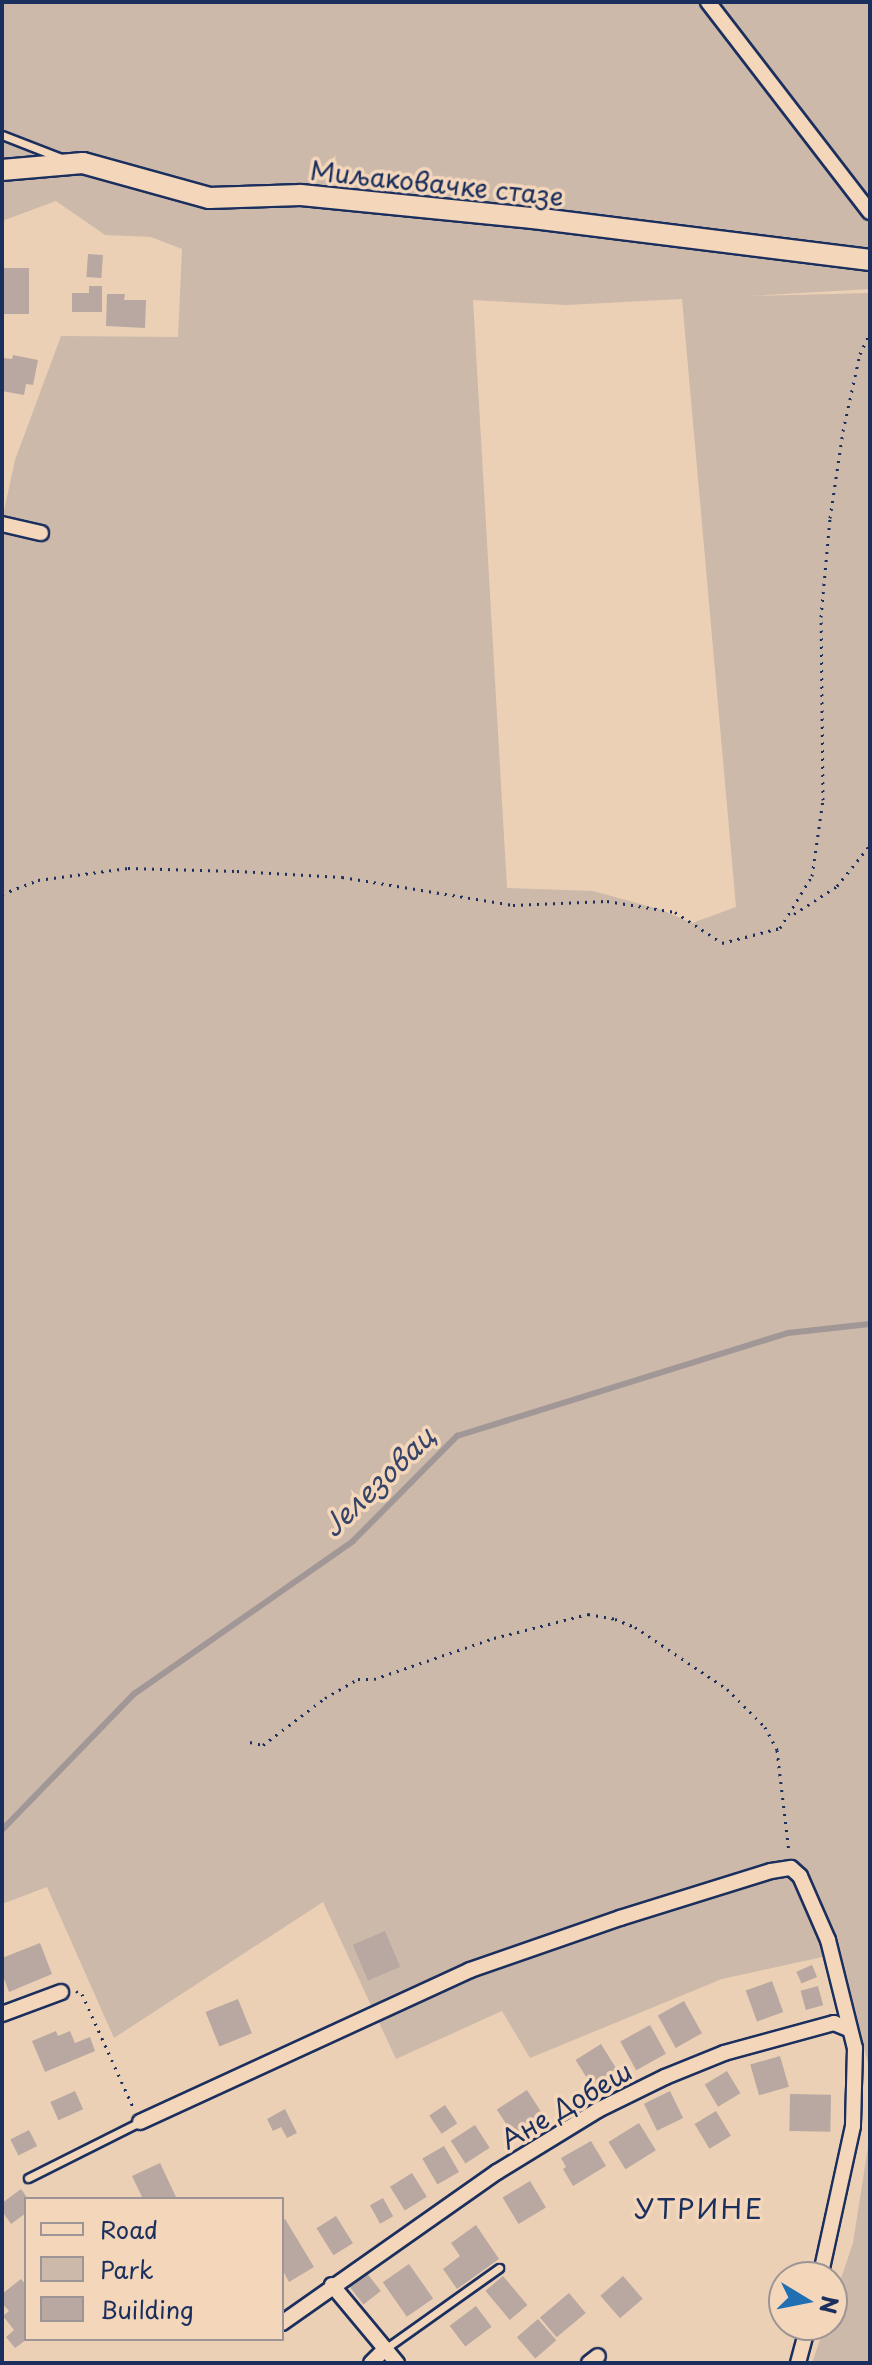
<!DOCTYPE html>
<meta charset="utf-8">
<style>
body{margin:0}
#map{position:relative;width:872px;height:2365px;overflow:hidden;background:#ebd0b6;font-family:"Playpen Sans",sans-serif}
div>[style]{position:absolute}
.green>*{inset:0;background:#cdb9a9}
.stream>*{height:6px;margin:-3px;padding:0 3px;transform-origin:3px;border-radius:3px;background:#a19796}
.building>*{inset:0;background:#b8a8a1;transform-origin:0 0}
.path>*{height:3px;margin-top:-1.5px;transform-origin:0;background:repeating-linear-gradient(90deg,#1b2f5e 0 2px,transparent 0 8px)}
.roads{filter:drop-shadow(2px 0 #1b2f5e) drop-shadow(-2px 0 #1b2f5e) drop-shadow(0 2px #1b2f5e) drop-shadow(0 -2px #1b2f5e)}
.lane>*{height:7px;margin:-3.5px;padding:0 3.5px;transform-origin:3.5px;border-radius:3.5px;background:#f4d7ba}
.street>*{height:14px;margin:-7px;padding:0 7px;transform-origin:7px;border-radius:7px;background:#f4d7ba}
.secondary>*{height:20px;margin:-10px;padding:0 10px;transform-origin:10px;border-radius:10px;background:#f4d7ba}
span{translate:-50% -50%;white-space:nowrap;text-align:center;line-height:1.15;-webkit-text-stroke:7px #f4d7ba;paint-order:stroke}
.street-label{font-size:26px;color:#1b2f5e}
.water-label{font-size:28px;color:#364469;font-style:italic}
.neighbourhood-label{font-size:28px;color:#1b2f5e;letter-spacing:2px}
.frame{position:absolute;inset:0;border:4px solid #1b2f5e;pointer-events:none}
.legend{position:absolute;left:24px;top:2197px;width:260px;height:144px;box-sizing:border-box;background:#f4d7ba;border:2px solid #9d9495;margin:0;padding:10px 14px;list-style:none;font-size:24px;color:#1b2f5e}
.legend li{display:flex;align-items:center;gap:16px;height:40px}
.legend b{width:40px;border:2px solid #9d9495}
.north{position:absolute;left:768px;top:2261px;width:80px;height:80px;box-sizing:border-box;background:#f4d7ba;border:2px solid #9d9495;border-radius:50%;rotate:100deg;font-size:22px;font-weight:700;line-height:32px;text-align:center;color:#1b2f5e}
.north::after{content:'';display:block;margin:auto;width:28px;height:36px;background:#1f6fb2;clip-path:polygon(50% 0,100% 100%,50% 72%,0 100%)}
</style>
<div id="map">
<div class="green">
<div style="clip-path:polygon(evenodd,2px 2px,870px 2px,870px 289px,747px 296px,870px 293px,870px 2069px,836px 1954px,722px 1979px,530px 2058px,502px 2011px,396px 2059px,323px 1902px,114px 2038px,47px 1887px,2px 1904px,2px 520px,15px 460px,61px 336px,178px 337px,182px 249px,151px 237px,105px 235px,56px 201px,2px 221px,2px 2px,682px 299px,736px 907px,692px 923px,662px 910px,593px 891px,507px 888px,473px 300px,566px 305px,682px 299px)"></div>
<div style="clip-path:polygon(870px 2134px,870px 2363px,812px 2363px,825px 2325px,832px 2325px,832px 2305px,853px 2243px)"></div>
</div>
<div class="stream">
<div style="left:2px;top:1830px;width:190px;rotate:-45.9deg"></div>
<div style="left:134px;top:1694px;width:267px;rotate:-34.9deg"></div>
<div style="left:353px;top:1541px;width:148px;rotate:-45.3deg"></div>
<div style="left:457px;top:1436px;width:347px;rotate:-17.3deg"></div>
<div style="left:788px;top:1333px;width:82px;rotate:-6.3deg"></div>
</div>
<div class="building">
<div style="left:88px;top:254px;width:15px;height:23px;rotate:4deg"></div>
<div style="left:2px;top:268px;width:27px;height:46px"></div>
<div style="clip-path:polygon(89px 286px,102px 286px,102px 312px,72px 312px,72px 293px,89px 293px)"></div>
<div style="clip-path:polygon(107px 294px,125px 294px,124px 300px,146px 300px,145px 328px,106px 326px)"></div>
<div style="clip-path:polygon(13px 355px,38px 360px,33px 385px,26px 384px,24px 395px,2px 391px,4px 358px,12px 359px)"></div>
<div style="left:385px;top:1931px;width:39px;height:35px;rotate:67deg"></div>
<div style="clip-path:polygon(40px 1943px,52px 1974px,9px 1992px,2px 1973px,2px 1958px)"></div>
<div style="left:812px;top:1965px;width:13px;height:17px;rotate:67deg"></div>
<div style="left:772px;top:1981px;width:33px;height:28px;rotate:70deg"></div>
<div style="left:818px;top:1986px;width:20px;height:18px;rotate:75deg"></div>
<div style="left:238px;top:1999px;width:37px;height:35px;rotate:68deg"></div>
<div style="left:684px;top:2001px;width:37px;height:30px;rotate:61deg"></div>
<div style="left:650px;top:2025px;width:33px;height:34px;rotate:61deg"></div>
<div style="clip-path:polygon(56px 2031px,58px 2036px,70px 2031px,75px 2043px,90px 2037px,95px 2051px,45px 2072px,32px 2041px)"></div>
<div style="left:601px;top:2044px;width:36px;height:30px;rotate:58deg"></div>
<div style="left:780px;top:2056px;width:32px;height:31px;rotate:74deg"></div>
<div style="left:727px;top:2071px;width:26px;height:26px;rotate:59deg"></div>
<div style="left:527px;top:2090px;width:33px;height:36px;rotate:57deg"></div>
<div style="left:75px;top:2091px;width:20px;height:27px;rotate:66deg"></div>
<div style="left:670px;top:2091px;width:30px;height:29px;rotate:64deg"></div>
<div style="left:790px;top:2094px;width:41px;height:37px;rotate:1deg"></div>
<div style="left:445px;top:2105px;width:22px;height:19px;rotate:56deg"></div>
<div style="clip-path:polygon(285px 2109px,297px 2133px,287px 2138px,281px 2127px,273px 2131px,267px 2119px)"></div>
<div style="left:716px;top:2111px;width:29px;height:25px;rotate:59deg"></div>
<div style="left:639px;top:2123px;width:32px;height:36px;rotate:58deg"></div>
<div style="left:475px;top:2125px;width:27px;height:29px;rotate:57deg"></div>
<div style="left:29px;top:2130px;width:18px;height:21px;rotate:63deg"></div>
<div style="clip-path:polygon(591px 2141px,606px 2166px,573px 2186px,563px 2169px,566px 2167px,561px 2158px)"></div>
<div style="left:444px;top:2146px;width:30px;height:25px;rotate:60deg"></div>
<div style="clip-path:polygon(160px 2163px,176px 2197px,143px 2199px,132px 2176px)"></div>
<div style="left:412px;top:2173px;width:28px;height:26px;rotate:58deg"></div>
<div style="left:530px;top:2181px;width:31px;height:32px;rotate:59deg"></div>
<div style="clip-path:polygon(21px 2189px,28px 2199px,26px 2213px,11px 2224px,2px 2211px,2px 2203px)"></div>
<div style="left:383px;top:2198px;width:21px;height:15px;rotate:61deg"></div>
<div style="left:336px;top:2216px;width:32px;height:23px;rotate:58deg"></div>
<div style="clip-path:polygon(285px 2219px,314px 2267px,289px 2282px,282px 2269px,282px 2221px)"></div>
<div style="clip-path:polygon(476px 2225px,499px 2259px,457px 2289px,443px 2269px,460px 2256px,451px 2243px)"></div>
<div style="left:409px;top:2264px;width:42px;height:32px;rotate:55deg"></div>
<div style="left:366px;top:2272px;width:24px;height:22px;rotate:52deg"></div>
<div style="left:503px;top:2276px;width:38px;height:23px;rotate:50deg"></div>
<div style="left:623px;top:2276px;width:30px;height:30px;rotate:49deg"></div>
<div style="clip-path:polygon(21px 2279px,26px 2285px,26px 2340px,15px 2348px,6px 2337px,14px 2330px,3px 2316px,9px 2311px,2px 2303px,2px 2294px)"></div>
<div style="left:569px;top:2293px;width:26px;height:38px;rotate:50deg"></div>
<div style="left:476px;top:2306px;width:26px;height:33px;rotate:53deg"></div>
<div style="left:538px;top:2319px;width:28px;height:28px;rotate:49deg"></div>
</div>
<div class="path">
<div style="left:2px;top:894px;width:39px;rotate:-21deg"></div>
<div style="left:38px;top:880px;width:91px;rotate:-7.6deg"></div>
<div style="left:128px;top:868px;width:109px;rotate:1.6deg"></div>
<div style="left:237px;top:871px;width:105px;rotate:3.3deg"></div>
<div style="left:342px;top:877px;width:173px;rotate:9.3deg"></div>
<div style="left:513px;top:905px;width:94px;rotate:-2.4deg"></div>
<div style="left:607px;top:901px;width:69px;rotate:9.2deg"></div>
<div style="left:675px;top:912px;width:56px;rotate:33.4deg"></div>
<div style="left:722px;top:943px;width:60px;rotate:-14.5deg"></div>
<div style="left:780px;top:928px;width:61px;rotate:-58.4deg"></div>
<div style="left:812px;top:876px;width:77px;rotate:-81.8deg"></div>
<div style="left:823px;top:800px;width:183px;rotate:-90.6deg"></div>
<div style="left:821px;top:617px;width:99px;rotate:-84.8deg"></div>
<div style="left:830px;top:518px;width:88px;rotate:-81.5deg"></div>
<div style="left:843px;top:431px;width:79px;rotate:-77.6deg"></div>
<div style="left:860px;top:354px;width:23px;rotate:-65deg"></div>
<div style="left:794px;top:914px;width:51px;rotate:-33.1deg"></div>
<div style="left:837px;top:886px;width:53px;rotate:-51.2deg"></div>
<div style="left:250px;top:1742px;width:13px;rotate:13deg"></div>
<div style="left:263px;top:1745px;width:78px;rotate:-37.2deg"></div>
<div style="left:325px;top:1698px;width:38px;rotate:-30deg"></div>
<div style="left:358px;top:1679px;width:16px"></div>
<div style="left:374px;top:1679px;width:127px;rotate:-18.9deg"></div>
<div style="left:494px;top:1638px;width:97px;rotate:-14.3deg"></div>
<div style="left:588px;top:1614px;width:27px;rotate:10deg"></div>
<div style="left:615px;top:1619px;width:22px;rotate:22deg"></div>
<div style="left:635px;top:1627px;width:111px;rotate:34deg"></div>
<div style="left:727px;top:1689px;width:54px;rotate:45deg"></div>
<div style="left:765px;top:1727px;width:26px;rotate:62deg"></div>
<div style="left:777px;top:1750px;width:103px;rotate:83.3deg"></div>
<div style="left:76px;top:1991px;width:7px;rotate:27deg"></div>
<div style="left:82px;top:1994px;width:126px;rotate:65.7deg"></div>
</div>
<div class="roads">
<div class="lane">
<div style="left:2px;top:135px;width:63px;rotate:21.3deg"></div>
<div style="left:28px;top:2178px;width:125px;rotate:-26.6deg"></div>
<div style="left:385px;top:2349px;width:140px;rotate:-35.4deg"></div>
</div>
<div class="street">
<div style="left:708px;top:2px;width:265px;rotate:52.4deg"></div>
<div style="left:2px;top:524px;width:40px;rotate:13deg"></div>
<div style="left:2px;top:2014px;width:63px;rotate:-20.4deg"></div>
<div style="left:140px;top:2122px;width:363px;rotate:-24.7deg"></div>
<div style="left:470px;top:1970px;width:159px;rotate:-19.1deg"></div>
<div style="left:620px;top:1918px;width:158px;rotate:-17.3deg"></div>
<div style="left:771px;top:1871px;width:20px;rotate:-9deg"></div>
<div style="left:791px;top:1868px;width:12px;rotate:42deg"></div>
<div style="left:800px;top:1876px;width:70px;rotate:66.4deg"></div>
<div style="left:828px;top:1940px;width:111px;rotate:76deg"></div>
<div style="left:855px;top:2048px;width:78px;rotate:91.5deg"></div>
<div style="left:853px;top:2126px;width:155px;rotate:102.3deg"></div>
<div style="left:332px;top:2285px;width:102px;rotate:50.2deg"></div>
<div style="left:282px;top:2323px;width:263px;rotate:-35.1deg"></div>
<div style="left:497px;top:2172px;width:119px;rotate:-31.5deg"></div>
<div style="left:598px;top:2110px;width:75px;rotate:-26.2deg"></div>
<div style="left:665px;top:2077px;width:64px;rotate:-22.1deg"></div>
<div style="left:724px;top:2053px;width:114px;rotate:-15.3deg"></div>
<div style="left:834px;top:2023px;width:15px;rotate:23deg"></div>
<div style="left:371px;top:2363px;width:20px;rotate:-45deg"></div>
<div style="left:589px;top:2363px;width:11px;rotate:-38deg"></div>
<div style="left:798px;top:2363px;width:39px;rotate:-75deg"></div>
</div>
<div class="secondary">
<div style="left:2px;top:170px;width:81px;rotate:-4.9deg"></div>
<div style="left:83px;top:163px;width:131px;rotate:15.5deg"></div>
<div style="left:209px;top:198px;width:92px;rotate:-1.9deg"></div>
<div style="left:301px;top:195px;width:233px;rotate:5.7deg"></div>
<div style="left:533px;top:218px;width:340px;rotate:7.1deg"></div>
</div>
</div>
<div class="street-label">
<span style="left:437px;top:183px;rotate:6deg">Миљаковачке стазе</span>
<span style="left:566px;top:2105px;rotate:-30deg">Ане Добеш</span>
</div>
<div class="water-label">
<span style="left:378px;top:1481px;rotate:-44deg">Јелезовац</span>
</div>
<div class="neighbourhood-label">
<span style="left:699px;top:2208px">УТРИНЕ</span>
</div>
<div class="frame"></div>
<ul class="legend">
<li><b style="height:10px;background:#f4d7ba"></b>Road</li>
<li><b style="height:22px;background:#cdb9a9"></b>Park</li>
<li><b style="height:22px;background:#b8a8a1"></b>Building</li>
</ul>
<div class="north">N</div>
</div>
